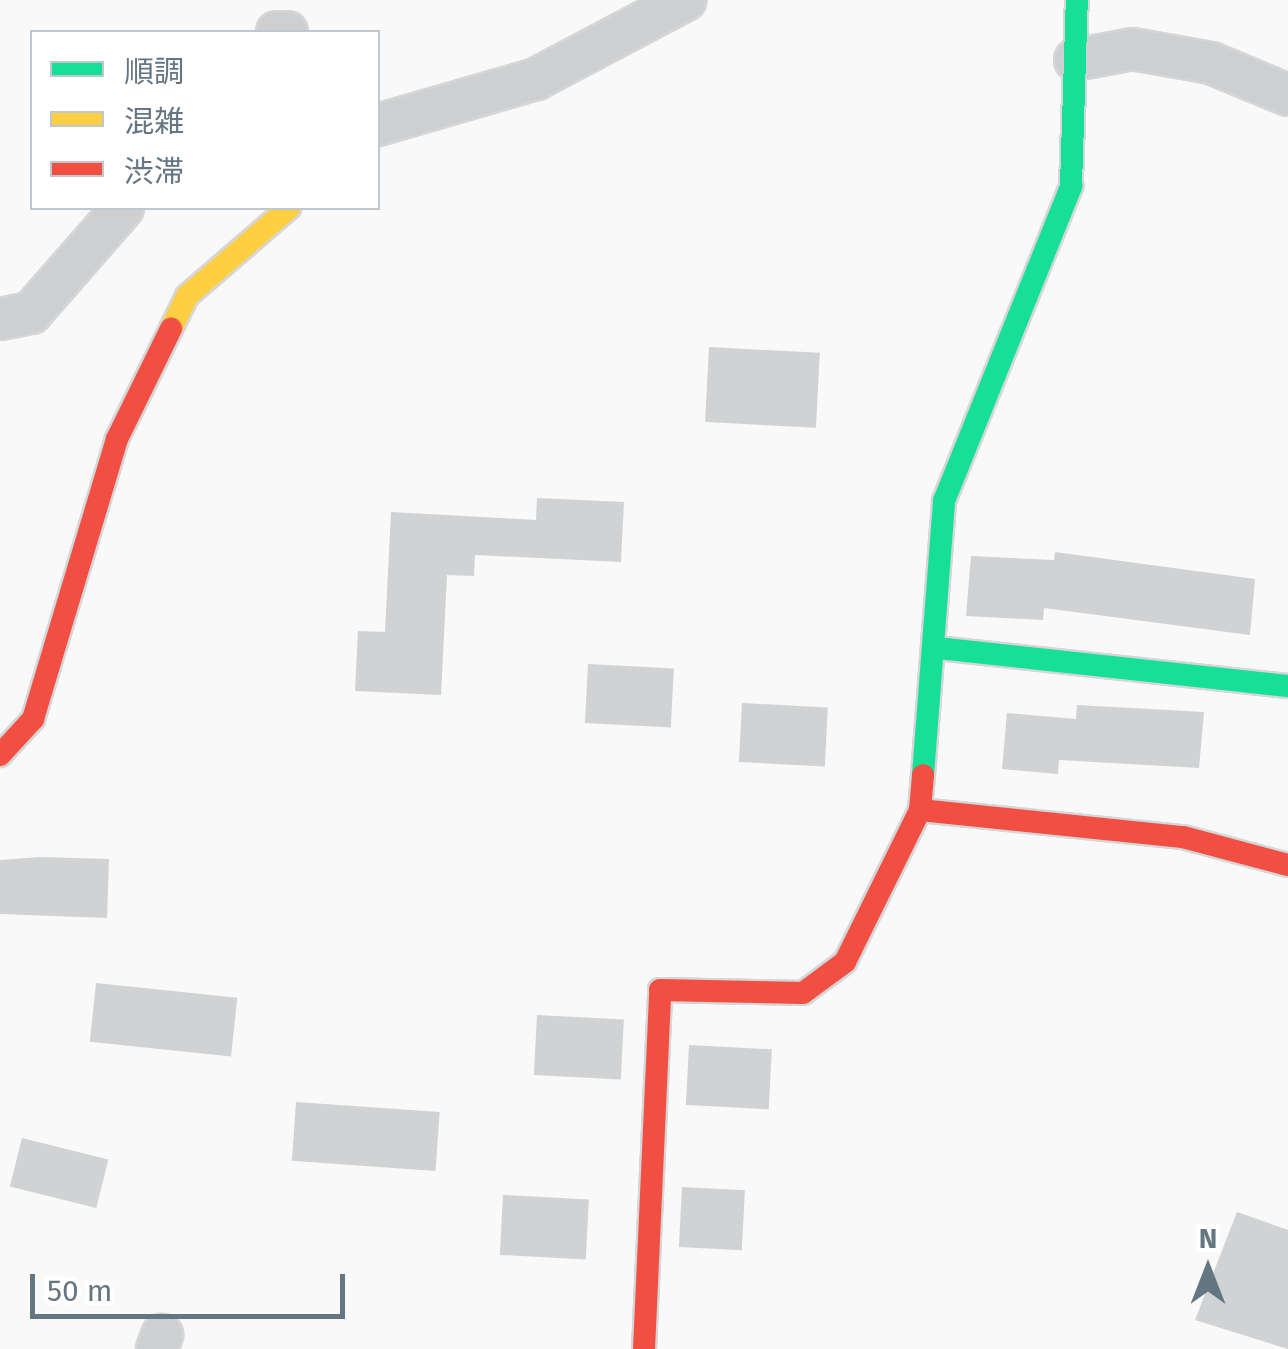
<!DOCTYPE html>
<meta charset="utf-8">
<style>
body{margin:0}
#map{position:relative;width:1288px;height:1349px;overflow:hidden;background:#f9f9f9;font-family:"Fira Sans","Noto Sans JP",sans-serif}
div>[style]{position:absolute}
.building>*{inset:0;background:#d0d2d3;transform-origin:0 0}
.roads{filter:drop-shadow(2px 0 #d5d6d7) drop-shadow(-2px 0 #d5d6d7) drop-shadow(0 2px #d5d6d7) drop-shadow(0 -2px #d5d6d7)}
.street>*{height:40px;margin:-20px;padding:0 20px;transform-origin:20px;border-radius:20px;background:#cecfd0}
.fast>*{height:22px;margin:-11px;padding:0 11px;transform-origin:11px;border-radius:11px;background:#16e098}
.slow>*{height:22px;margin:-11px;padding:0 11px;transform-origin:11px;border-radius:11px;background:#ffcf43}
.jam>*{height:22px;margin:-11px;padding:0 11px;transform-origin:11px;border-radius:11px;background:#f24e42}
span{translate:-50% -50%;white-space:nowrap;text-align:center;line-height:1.15;-webkit-text-stroke:10px #fff;paint-order:stroke}
.legend{position:absolute;left:30px;top:30px;width:350px;height:180px;box-sizing:border-box;background:#fff;border:2px solid #c1c8cd;margin:0;padding:12px 18px;list-style:none;font-size:30px;color:#657683}
.legend li{display:flex;align-items:center;gap:20px;height:50px}
.legend b{width:50px;border:2px solid #c1c8cd}
.north{position:absolute;left:1158px;top:1219px;width:100px;height:100px;-webkit-text-stroke:8px #fff;paint-order:stroke;rotate:0deg;font-size:28px;font-weight:700;line-height:40px;text-align:center;color:#657683}
.north::after{content:'';display:block;margin:auto;width:35px;height:45px;background:#657683;clip-path:polygon(50% 0,100% 100%,50% 72%,0 100%)}
.scale{position:absolute;left:30px;top:1274px;width:315px;height:45px;box-sizing:border-box;border:5px solid #657683;border-top:0;padding-left:12px;font-size:30px;line-height:35px;white-space:nowrap;color:#657683;-webkit-text-stroke:8px #fff;paint-order:stroke}
</style>
<div id="map">
<div class="building">
<div style="left:709px;top:347px;width:111px;height:75px;rotate:3deg"></div>
<div style="clip-path:polygon(537px 498px,624px 502px,621px 562px,475px 555px,474px 576px,447px 575px,441px 695px,355px 691px,358px 631px,385px 632px,391px 512px,536px 520px)"></div>
<div style="clip-path:polygon(1055px 552px,1255px 579px,1250px 635px,1044px 608px,1043px 620px,966px 616px,971px 556px,1054px 560px)"></div>
<div style="left:588px;top:664px;width:86px;height:59px;rotate:3deg"></div>
<div style="left:742px;top:703px;width:86px;height:59px;rotate:3deg"></div>
<div style="clip-path:polygon(1077px 705px,1204px 712px,1199px 768px,1059px 760px,1058px 774px,1002px 769px,1007px 713px,1076px 719px)"></div>
<div style="clip-path:polygon(40px 857px,109px 859px,107px 918px,0 914px,0 860px)"></div>
<div style="left:96px;top:983px;width:142px;height:59px;rotate:6deg"></div>
<div style="left:537px;top:1015px;width:87px;height:60px;rotate:3deg"></div>
<div style="left:689px;top:1045px;width:83px;height:60px;rotate:3deg"></div>
<div style="left:296px;top:1102px;width:144px;height:59px;rotate:4deg"></div>
<div style="left:22px;top:1138px;width:89px;height:50px;rotate:14deg"></div>
<div style="left:682px;top:1187px;width:63px;height:60px;rotate:3deg"></div>
<div style="left:503px;top:1195px;width:86px;height:60px;rotate:3deg"></div>
<div style="clip-path:polygon(1237px 1212px,1288px 1230px,1288px 1349px,1195px 1320px)"></div>
</div>
<div class="roads">
<div class="street">
<div style="left:277px;top:32px;width:10px"></div>
<div style="left:1075px;top:60px;width:58px;rotate:-10.9deg"></div>
<div style="left:1132px;top:49px;width:80px;rotate:10deg"></div>
<div style="left:1211px;top:63px;width:83px;rotate:22.6deg"></div>
<div style="left:378px;top:125px;width:165px;rotate:-16.2deg"></div>
<div style="left:536px;top:79px;width:169px;rotate:-27.9deg"></div>
<div style="left:0;top:319px;width:32px;rotate:-11deg"></div>
<div style="left:31px;top:313px;width:140px;rotate:-48.8deg"></div>
<div style="left:157px;top:1349px;width:15px;rotate:-70deg"></div>
</div>
<div class="fast">
<div style="left:938px;top:648px;width:352px;rotate:6.2deg"></div>
<div style="left:923px;top:775px;width:275px;rotate:-85.6deg"></div>
<div style="left:944px;top:501px;width:340px;rotate:-68deg"></div>
<div style="left:1071px;top:186px;width:186px;rotate:-88.2deg"></div>
</div>
<div class="slow">
<div style="left:171px;top:329px;width:37px;rotate:-64deg"></div>
<div style="left:187px;top:296px;width:135px;rotate:-40.8deg"></div>
</div>
<div class="jam">
<div style="left:0;top:755px;width:49px;rotate:-47.5deg"></div>
<div style="left:33px;top:719px;width:292px;rotate:-73.3deg"></div>
<div style="left:117px;top:439px;width:123px;rotate:-63.9deg"></div>
<div style="left:920px;top:810px;width:264px;rotate:5.9deg"></div>
<div style="left:1183px;top:837px;width:109px;rotate:14.9deg"></div>
<div style="left:644px;top:1349px;width:359px;rotate:-87.4deg"></div>
<div style="left:660px;top:990px;width:143px;rotate:1.2deg"></div>
<div style="left:803px;top:993px;width:52px;rotate:-36.4deg"></div>
<div style="left:845px;top:962px;width:169px;rotate:-63.7deg"></div>
<div style="left:920px;top:810px;width:35px;rotate:-85deg"></div>
</div>
</div>
<ul class="legend">
<li><b style="height:12px;background:#16e098"></b>順調</li>
<li><b style="height:12px;background:#ffcf43"></b>混雑</li>
<li><b style="height:12px;background:#f24e42"></b>渋滞</li>
</ul>
<div class="north">N</div>
<div class="scale">50 m</div>
</div>
